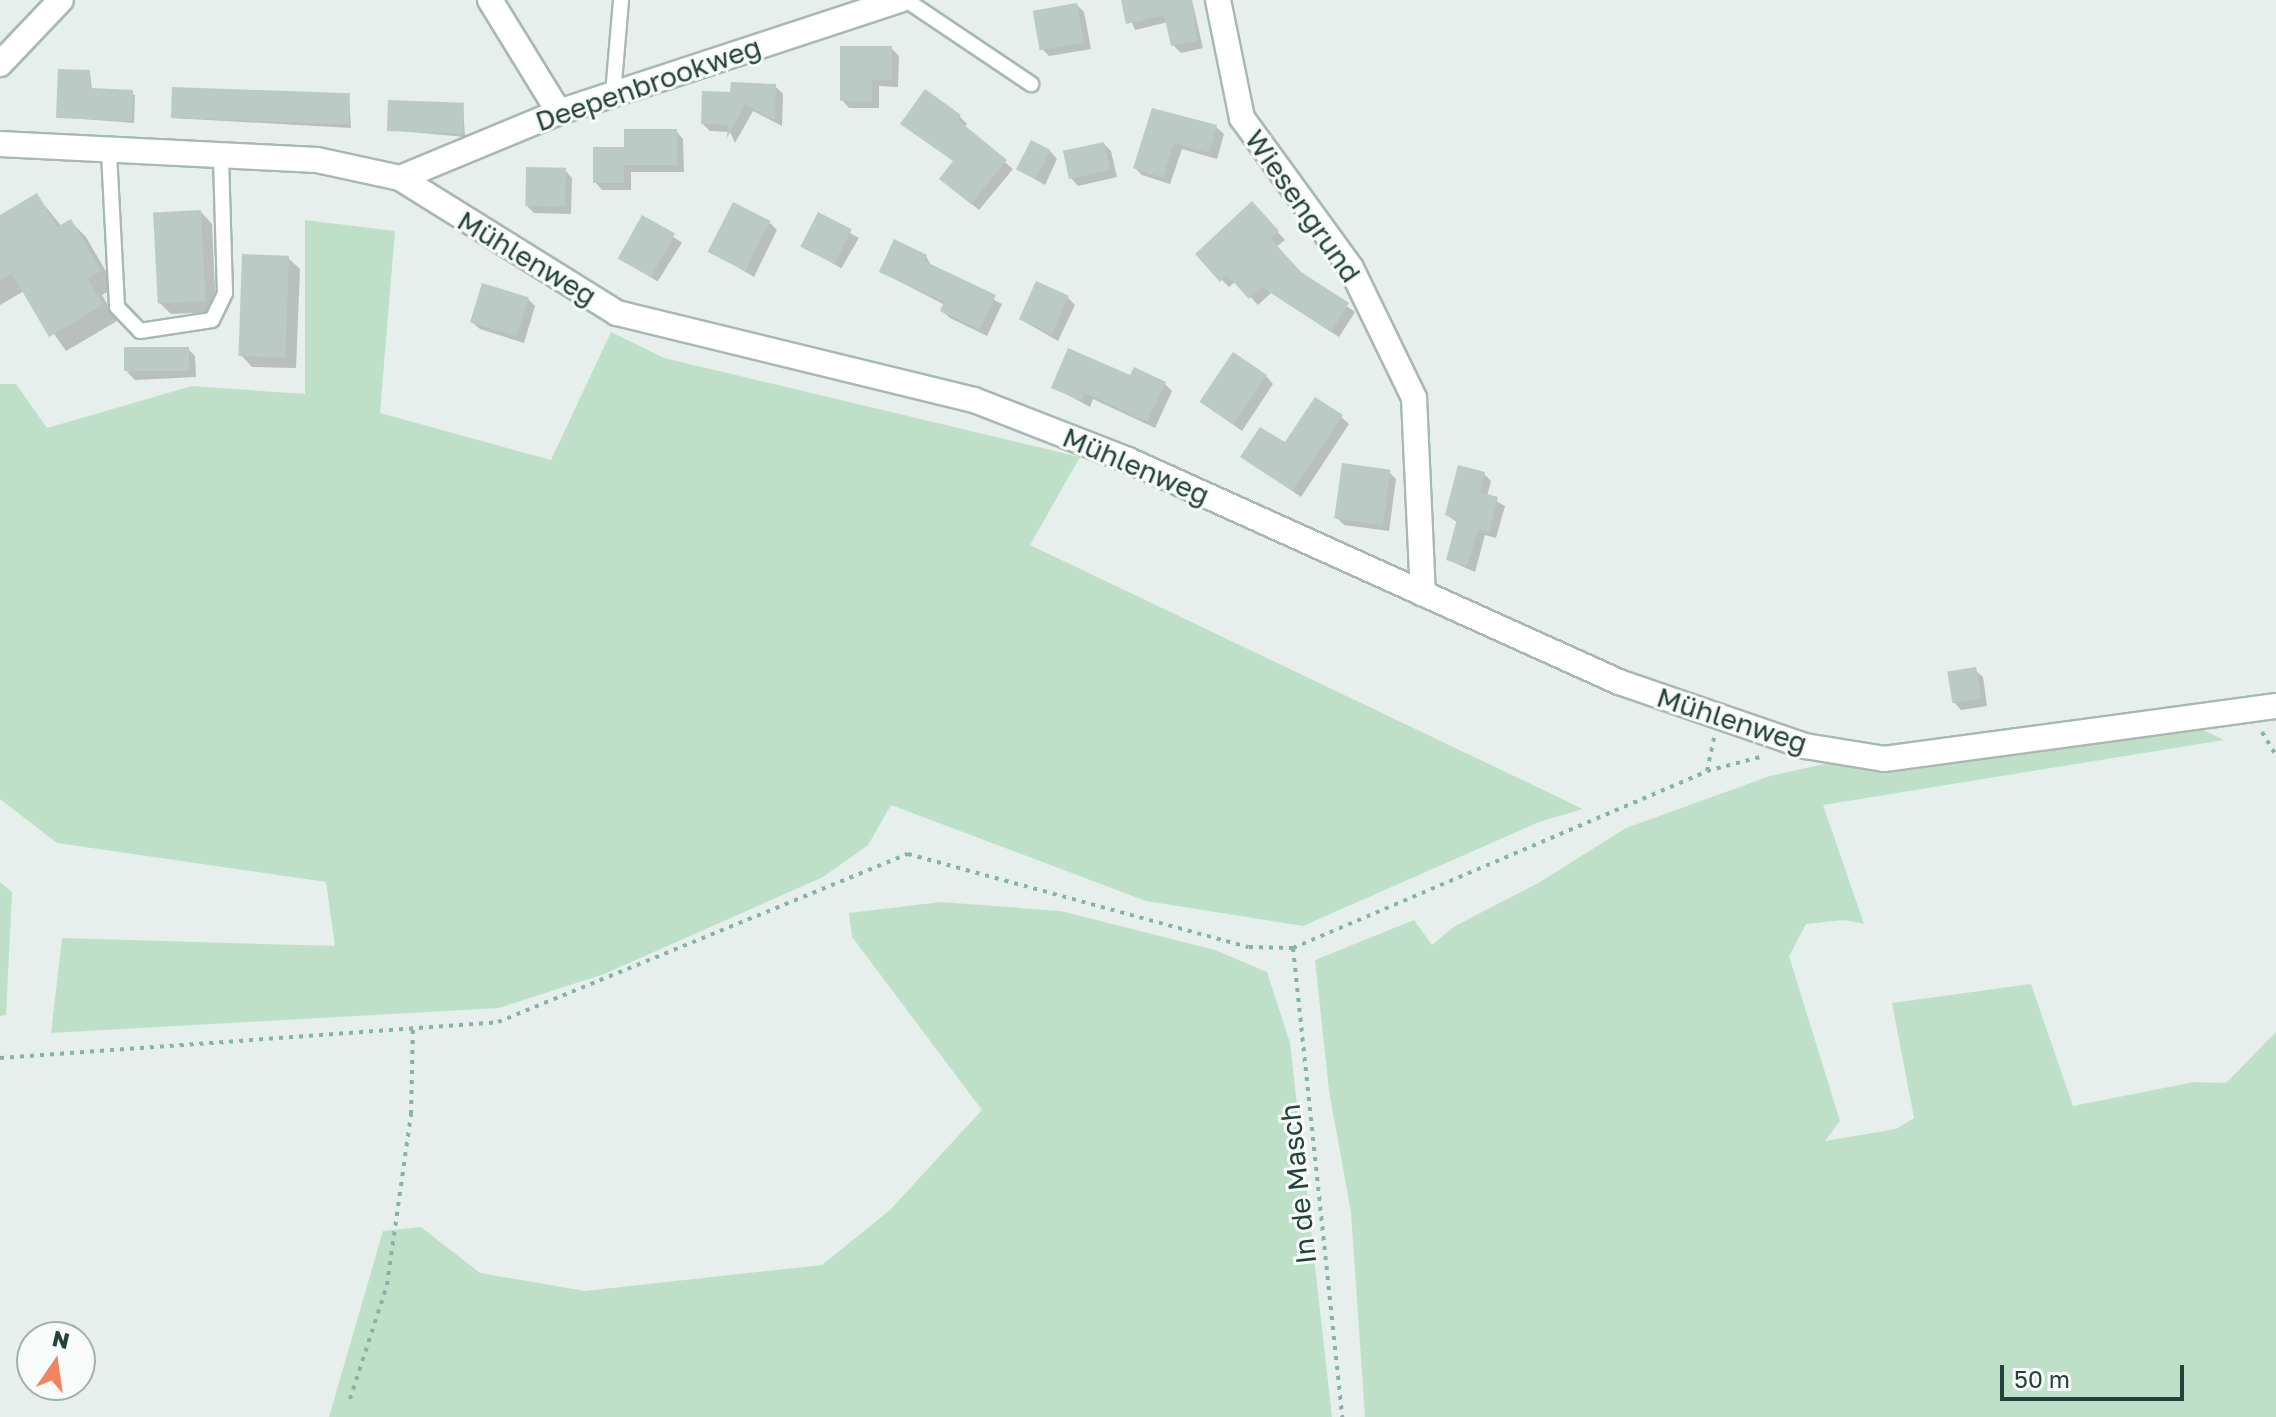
<!DOCTYPE html>
<meta charset="utf-8">
<style>
body{margin:0}
#map{position:relative;width:2276px;height:1417px;overflow:hidden;background:#e6efeb;font-family:"Golos Text",sans-serif}
div>[style]{position:absolute}
.green>*{inset:0;background:#bfe0c8}
.shadow>*{inset:0;background:#0003;transform-origin:0 0}
.building>*{inset:0;background:#bbcac4;transform-origin:0 0}
.path>*{height:4px;margin-top:-2px;transform-origin:0;background:repeating-linear-gradient(90deg,#86b3a5 0 4px,transparent 0 10px)}
.roads{filter:drop-shadow(2px 0 #a8b8b2) drop-shadow(-2px 0 #a8b8b2) drop-shadow(0 2px #a8b8b2) drop-shadow(0 -2px #a8b8b2)}
.lane>*{height:14px;margin:-7px;padding:0 7px;transform-origin:7px;border-radius:7px;background:#fff}
.street>*{height:24px;margin:-12px;padding:0 12px;transform-origin:12px;border-radius:12px;background:#fff}
.secondary>*{height:24px;margin:-12px;padding:0 12px;transform-origin:12px;border-radius:12px;background:#fff}
span{translate:-50% -50%;white-space:nowrap;text-align:center;line-height:1.15;-webkit-text-stroke:6px #f7fbf9;paint-order:stroke}
.street-label{font-size:28px;color:#24423a}
.north{position:absolute;left:16px;top:1321px;width:80px;height:80px;box-sizing:border-box;background:#f7fbf9;border:2px solid #a3b1ad;border-radius:50%;rotate:13deg;font-size:22px;font-weight:700;line-height:32px;text-align:center;color:#24423a}
.north::after{content:'';display:block;margin:auto;width:28px;height:36px;background:#f4845f;clip-path:polygon(50% 0,100% 100%,50% 72%,0 100%)}
.scale{position:absolute;left:2000px;top:1365px;width:184px;height:36px;box-sizing:border-box;border:4px solid #24423a;border-top:0;padding-left:10px;font-size:24px;line-height:28px;white-space:nowrap;color:#24423a;-webkit-text-stroke:6px #f7fbf9;paint-order:stroke}
</style>
<div id="map">
<div class="green">
<div style="clip-path:polygon(305px 220px,395px 231px,380px 413px,551px 460px,611px 332px,664px 358px,1080px 457px,1030px 545px,1583px 809px,1539px 822px,1303px 926px,1146px 901px,891px 805px,868px 845px,823px 877px,604px 974px,499px 1008px,51px 1033px,62px 938px,335px 946px,326px 882px,57px 843px,0 799px,0 384px,16px 384px,47px 428px,192px 386px,305px 394px)"></div>
<div style="clip-path:polygon(2199px 728px,2224px 740px,1823px 805px,1864px 924px,1844px 920px,1806px 924px,1789px 956px,1840px 1121px,1825px 1141px,1896px 1129px,1914px 1118px,1892px 1003px,2031px 984px,2073px 1106px,2194px 1082px,2226px 1083px,2276px 1032px,2276px 1417px,1365px 1417px,1351px 1212px,1329px 1091px,1315px 960px,1414px 920px,1432px 945px,1455px 926px,1540px 882px,1626px 828px,1770px 776px,1838px 761px,1933px 764px)"></div>
<div style="clip-path:polygon(0 882px,12px 892px,6px 1015px,0 1016px)"></div>
<div style="clip-path:polygon(941px 902px,1061px 911px,1215px 950px,1267px 972px,1290px 1043px,1332px 1417px,329px 1417px,383px 1231px,421px 1227px,480px 1273px,585px 1291px,822px 1265px,890px 1210px,982px 1110px,852px 937px,849px 913px)"></div>
</div>
<div class="shadow">
<div style="clip-path:polygon(1123px 0,1192px 0,1203px 48px,1181px 53px,1173px 45px,1168px 22px,1135px 30px)"></div>
<div style="clip-path:polygon(1077px 5px,1084px 12px,1091px 49px,1049px 56px,1042px 49px)"></div>
<div style="clip-path:polygon(891px 48px,899px 56px,898px 87px,879px 86px,879px 108px,849px 108px,842px 100px)"></div>
<div style="clip-path:polygon(90px 72px,92px 90px,135px 95px,134px 123px,58px 117px)"></div>
<div style="clip-path:polygon(775px 86px,783px 94px,782px 126px,753px 111px,735px 143px,730px 132px,710px 131px,703px 124px,732px 95px)"></div>
<div style="clip-path:polygon(925px 92px,960px 117px,967px 124px,964px 128px,1013px 169px,979px 210px,949px 186px,955px 162px,903px 124px)"></div>
<div style="clip-path:polygon(349px 96px,351px 128px,172px 118px)"></div>
<div style="clip-path:polygon(463px 105px,465px 137px,389px 130px)"></div>
<div style="clip-path:polygon(1154px 110px,1216px 127px,1224px 134px,1217px 159px,1182px 149px,1170px 184px,1142px 175px,1135px 168px)"></div>
<div style="clip-path:polygon(676px 131px,683px 139px,684px 172px,631px 172px,631px 190px,602px 190px,595px 182px,626px 149px)"></div>
<div style="clip-path:polygon(1104px 144px,1111px 151px,1117px 177px,1078px 186px,1071px 178px)"></div>
<div style="clip-path:polygon(1050px 151px,1057px 159px,1045px 185px,1019px 170px)"></div>
<div style="clip-path:polygon(565px 170px,572px 178px,571px 214px,534px 213px,527px 206px)"></div>
<div style="clip-path:polygon(37px 196px,62px 227px,71px 222px,86px 237px,115px 287px,102px 295px,117px 321px,66px 351px,24px 291px,0 305px,0 217px)"></div>
<div style="clip-path:polygon(1252px 204px,1285px 240px,1276px 247px,1302px 275px,1355px 312px,1339px 337px,1271px 293px,1258px 305px,1236px 281px,1229px 287px,1197px 254px)"></div>
<div style="clip-path:polygon(201px 212px,212px 224px,216px 312px,171px 314px,159px 302px)"></div>
<div style="left:819px;top:215px;width:46px;height:35px;rotate:30deg"></div>
<div style="left:643px;top:218px;width:46px;height:46px;rotate:32deg"></div>
<div style="clip-path:polygon(770px 223px,777px 230px,754px 277px,710px 251px)"></div>
<div style="clip-path:polygon(926px 256px,932px 267px,1002px 304px,987px 336px,950px 318px,942px 311px,945px 305px,881px 272px)"></div>
<div style="clip-path:polygon(288px 258px,300px 269px,296px 368px,252px 367px,241px 355px)"></div>
<div style="clip-path:polygon(1068px 298px,1075px 305px,1058px 341px,1020px 319px)"></div>
<div style="clip-path:polygon(528px 299px,535px 306px,524px 343px,480px 329px,472px 322px)"></div>
<div style="clip-path:polygon(188px 349px,195px 356px,196px 377px,135px 380px,127px 372px)"></div>
<div style="clip-path:polygon(1266px 376px,1273px 384px,1242px 431px,1202px 402px)"></div>
<div style="clip-path:polygon(1131px 377px,1165px 384px,1172px 391px,1155px 428px,1093px 399px,1090px 407px,1053px 387px)"></div>
<div style="clip-path:polygon(1341px 417px,1349px 424px,1301px 497px,1243px 457px,1286px 445px)"></div>
<div style="clip-path:polygon(1389px 472px,1396px 479px,1389px 531px,1344px 525px,1336px 517px)"></div>
<div style="clip-path:polygon(1484px 474px,1491px 481px,1487px 496px,1505px 506px,1496px 538px,1485px 535px,1475px 572px,1448px 560px,1458px 523px,1447px 515px)"></div>
<div style="clip-path:polygon(1975px 670px,1983px 677px,1987px 706px,1961px 710px,1954px 702px)"></div>
</div>
<div class="building">
<div style="clip-path:polygon(1121px 0,1192px 0,1197px 41px,1171px 46px,1164px 15px,1126px 24px)"></div>
<div style="left:1077px;top:3px;width:40px;height:45px;rotate:80deg"></div>
<div style="clip-path:polygon(840px 46px,892px 46px,892px 80px,872px 80px,872px 102px,840px 101px)"></div>
<div style="clip-path:polygon(58px 69px,90px 70px,90px 88px,133px 90px,132px 121px,56px 118px)"></div>
<div style="clip-path:polygon(731px 82px,776px 84px,775px 121px,745px 105px,727px 138px,728px 125px,701px 124px,702px 91px,730px 92px)"></div>
<div style="left:172px;top:87px;width:178px;height:31px;rotate:2deg"></div>
<div style="clip-path:polygon(925px 89px,961px 115px,958px 120px,1007px 160px,971px 204px,939px 179px,953px 161px,900px 124px)"></div>
<div style="left:388px;top:100px;width:76px;height:31px;rotate:2deg"></div>
<div style="clip-path:polygon(1152px 108px,1217px 125px,1209px 153px,1174px 143px,1163px 178px,1133px 168px)"></div>
<div style="clip-path:polygon(624px 129px,677px 129px,677px 165px,624px 165px,624px 183px,593px 183px,593px 147px,624px 147px)"></div>
<div style="left:1031px;top:140px;width:22px;height:33px;rotate:27deg"></div>
<div style="left:1104px;top:142px;width:29px;height:42px;rotate:78deg"></div>
<div style="left:526px;top:167px;width:40px;height:39px;rotate:1deg"></div>
<div style="clip-path:polygon(37px 193px,57px 227px,71px 219px,101px 271px,88px 279px,103px 305px,49px 337px,12px 274px,0 280px,0 215px)"></div>
<div style="clip-path:polygon(1252px 201px,1279px 231px,1271px 239px,1301px 272px,1349px 303px,1331px 332px,1262px 287px,1249px 299px,1227px 275px,1220px 282px,1195px 254px)"></div>
<div style="left:733px;top:202px;width:42px;height:56px;rotate:27deg"></div>
<div style="left:201px;top:210px;width:91px;height:48px;rotate:87deg"></div>
<div style="left:818px;top:212px;width:38px;height:39px;rotate:27deg"></div>
<div style="left:642px;top:215px;width:38px;height:50px;rotate:29deg"></div>
<div style="clip-path:polygon(894px 239px,927px 255px,924px 261px,996px 295px,980px 330px,940px 311px,944px 302px,879px 272px)"></div>
<div style="left:242px;top:254px;width:47px;height:102px;rotate:2deg"></div>
<div style="left:1036px;top:281px;width:36px;height:42px;rotate:24deg"></div>
<div style="left:482px;top:283px;width:49px;height:41px;rotate:17deg"></div>
<div style="left:189px;top:347px;width:24px;height:65px;rotate:90deg"></div>
<div style="clip-path:polygon(1068px 348px,1130px 375px,1134px 367px,1166px 382px,1147px 422px,1085px 393px,1082px 401px,1051px 388px)"></div>
<div style="left:1233px;top:352px;width:41px;height:60px;rotate:34deg"></div>
<div style="clip-path:polygon(1315px 397px,1343px 415px,1292px 491px,1240px 457px,1260px 427px,1285px 442px)"></div>
<div style="left:1342px;top:463px;width:49px;height:56px;rotate:8deg"></div>
<div style="clip-path:polygon(1458px 465px,1485px 472px,1480px 492px,1498px 497px,1489px 532px,1478px 529px,1467px 566px,1446px 560px,1457px 519px,1445px 515px)"></div>
<div style="left:1976px;top:667px;width:32px;height:29px;rotate:81deg"></div>
</div>
<div class="path">
<div style="left:2262px;top:732px;width:27px;rotate:59deg"></div>
<div style="left:1707px;top:771px;width:34px;rotate:-78deg"></div>
<div style="left:1293px;top:948px;width:472px;rotate:84deg"></div>
<div style="left:0;top:1058px;width:499px;rotate:-4.1deg"></div>
<div style="left:498px;top:1022px;width:443px;rotate:-22.3deg"></div>
<div style="left:908px;top:854px;width:353px;rotate:15.3deg"></div>
<div style="left:1249px;top:947px;width:44px;rotate:1.3deg"></div>
<div style="left:1293px;top:948px;width:450px;rotate:-23.1deg"></div>
<div style="left:1707px;top:771px;width:55px;rotate:-14.8deg"></div>
<div style="left:350px;top:1399px;width:120px;rotate:-72deg"></div>
<div style="left:387px;top:1285px;width:173px;rotate:-82deg"></div>
<div style="left:411px;top:1114px;width:86px;rotate:-88.7deg"></div>
</div>
<div class="roads">
<div class="lane">
<div style="left:906px;top:0;width:151px;rotate:33.9deg"></div>
<div style="left:613px;top:94px;width:94px;rotate:-85.1deg"></div>
<div style="left:109px;top:153px;width:154px;rotate:87deg"></div>
<div style="left:117px;top:307px;width:33px;rotate:46deg"></div>
<div style="left:140px;top:331px;width:73px;rotate:-8.7deg"></div>
<div style="left:212px;top:320px;width:30px;rotate:-64deg"></div>
<div style="left:225px;top:293px;width:135px;rotate:-91.7deg"></div>
</div>
<div class="street">
<div style="left:490px;top:0;width:132px;rotate:58.4deg"></div>
<div style="left:1218px;top:0;width:120px;rotate:78.5deg"></div>
<div style="left:1242px;top:118px;width:185px;rotate:54deg"></div>
<div style="left:1351px;top:268px;width:144px;rotate:64.1deg"></div>
<div style="left:1414px;top:398px;width:196px;rotate:87.4deg"></div>
<div style="left:0;top:144px;width:317px;rotate:2.9deg"></div>
<div style="left:317px;top:160px;width:85px;rotate:12.2deg"></div>
<div style="left:400px;top:178px;width:256px;rotate:31.9deg"></div>
<div style="left:617px;top:313px;width:367px;rotate:13.7deg"></div>
<div style="left:974px;top:400px;width:165px;rotate:21.3deg"></div>
<div style="left:1128px;top:460px;width:539px;rotate:24.33deg"></div>
<div style="left:1619px;top:682px;width:197px;rotate:19deg"></div>
<div style="left:1805px;top:746px;width:80px;rotate:9.3deg"></div>
<div style="left:1884px;top:759px;width:396px;rotate:-7.7deg"></div>
<div style="left:400px;top:178px;width:172px;rotate:-22.5deg"></div>
<div style="left:559px;top:112px;width:359px;rotate:-18.2deg"></div>
</div>
<div class="secondary">
<div style="left:0;top:64px;width:88px;rotate:-46.4deg"></div>
</div>
</div>
<div class="street-label">
<span style="left:648px;top:84px;rotate:-19deg">Deepenbrookweg</span>
<span style="left:1303px;top:206px;rotate:55deg">Wiesengrund</span>
<span style="left:527px;top:258px;rotate:31deg">Mühlenweg</span>
<span style="left:1136px;top:466px;rotate:23deg">Mühlenweg</span>
<span style="left:1732px;top:720px;rotate:18deg">Mühlenweg</span>
<span style="left:1298px;top:1184px;rotate:-96deg">In de Masch</span>
</div>
<div class="north">N</div>
<div class="scale">50 m</div>
</div>
